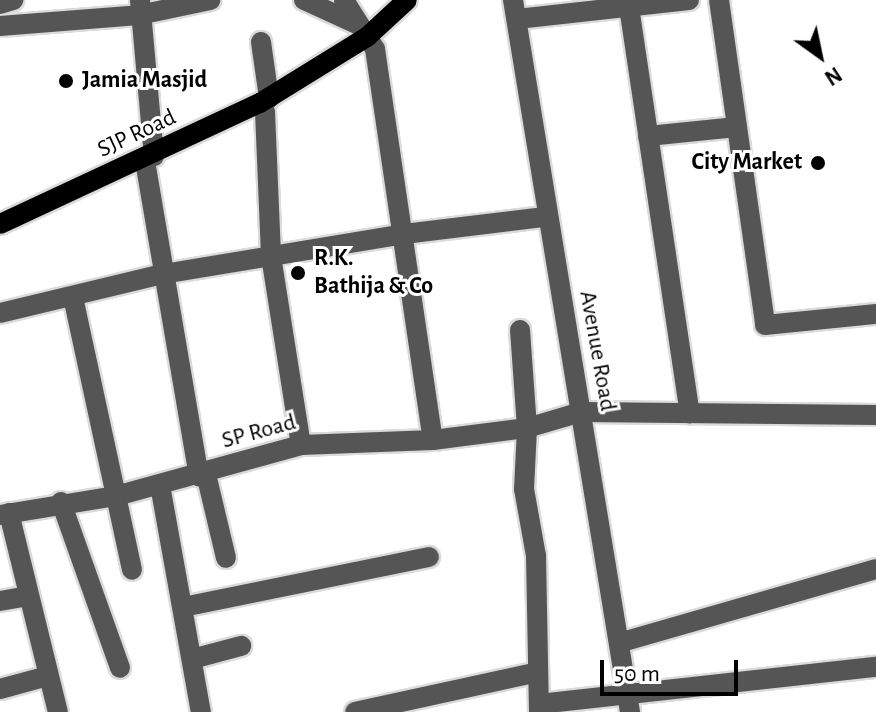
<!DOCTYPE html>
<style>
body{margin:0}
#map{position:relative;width:876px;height:712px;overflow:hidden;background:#fff;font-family:"Alegreya Sans",sans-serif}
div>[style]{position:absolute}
.roads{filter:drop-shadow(2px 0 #dbdbdb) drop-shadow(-2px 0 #dbdbdb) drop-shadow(0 2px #dbdbdb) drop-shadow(0 -2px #dbdbdb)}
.minor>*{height:20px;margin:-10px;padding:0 10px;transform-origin:10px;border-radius:10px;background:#555}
.major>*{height:20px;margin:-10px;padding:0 10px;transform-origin:10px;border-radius:10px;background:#000}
.dots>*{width:22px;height:22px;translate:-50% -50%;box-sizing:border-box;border:4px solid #fff;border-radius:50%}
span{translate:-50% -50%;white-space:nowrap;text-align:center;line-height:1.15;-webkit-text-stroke:6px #fff;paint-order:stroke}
.poi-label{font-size:24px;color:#000;font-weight:700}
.left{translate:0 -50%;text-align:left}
.right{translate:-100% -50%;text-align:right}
.street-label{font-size:24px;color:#000}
.north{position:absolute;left:780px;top:16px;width:80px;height:80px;-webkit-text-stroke:6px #fff;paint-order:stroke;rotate:147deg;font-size:22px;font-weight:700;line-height:32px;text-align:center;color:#000}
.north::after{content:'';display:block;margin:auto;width:28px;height:36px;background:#000;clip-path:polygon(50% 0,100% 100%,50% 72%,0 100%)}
.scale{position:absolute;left:600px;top:660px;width:138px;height:36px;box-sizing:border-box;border:4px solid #000;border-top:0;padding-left:10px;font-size:24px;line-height:28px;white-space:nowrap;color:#000;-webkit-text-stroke:6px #fff;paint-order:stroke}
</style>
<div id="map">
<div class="roads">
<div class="minor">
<div style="left:140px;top:0;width:157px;rotate:84.9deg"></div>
<div style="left:304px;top:0;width:60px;rotate:24.4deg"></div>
<div style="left:344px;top:0;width:58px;rotate:57.7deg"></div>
<div style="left:375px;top:49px;width:395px;rotate:81.6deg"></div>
<div style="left:513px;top:0;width:722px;rotate:80.67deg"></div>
<div style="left:628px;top:0;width:418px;rotate:81.5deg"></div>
<div style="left:719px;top:0;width:328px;rotate:81.9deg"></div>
<div style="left:765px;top:325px;width:112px;rotate:-5.7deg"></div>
<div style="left:0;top:4px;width:14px;rotate:-17deg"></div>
<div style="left:517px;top:19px;width:173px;rotate:-6.3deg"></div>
<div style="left:0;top:26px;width:139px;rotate:-4.5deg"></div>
<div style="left:139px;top:15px;width:73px;rotate:-11.9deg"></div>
<div style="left:261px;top:42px;width:57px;rotate:81.9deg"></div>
<div style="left:260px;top:103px;width:10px;rotate:61deg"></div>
<div style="left:265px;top:112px;width:144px;rotate:87.6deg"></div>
<div style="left:271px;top:256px;width:191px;rotate:81deg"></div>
<div style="left:648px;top:136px;width:89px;rotate:-5.8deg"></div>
<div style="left:145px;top:161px;width:320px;rotate:80.3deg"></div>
<div style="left:73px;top:297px;width:279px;rotate:77.8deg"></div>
<div style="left:0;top:313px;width:168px;rotate:-13.5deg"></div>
<div style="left:163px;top:274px;width:244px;rotate:-9.4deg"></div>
<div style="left:404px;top:234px;width:142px;rotate:-6.9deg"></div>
<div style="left:520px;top:330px;width:98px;rotate:85.9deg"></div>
<div style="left:527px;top:428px;width:61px;rotate:92.8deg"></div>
<div style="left:524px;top:489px;width:68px;rotate:79.8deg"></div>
<div style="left:536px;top:556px;width:156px;rotate:88.9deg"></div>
<div style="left:206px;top:474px;width:86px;rotate:76.6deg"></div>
<div style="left:160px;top:485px;width:231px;rotate:79.8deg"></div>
<div style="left:61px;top:502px;width:176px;rotate:70.4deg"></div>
<div style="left:9px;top:513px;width:205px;rotate:76.2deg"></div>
<div style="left:0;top:515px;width:118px;rotate:-9.3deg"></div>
<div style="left:116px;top:496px;width:192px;rotate:-15.4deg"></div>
<div style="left:301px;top:445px;width:132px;rotate:-2.2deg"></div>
<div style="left:433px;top:440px;width:95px;rotate:-7.3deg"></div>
<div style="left:527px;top:428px;width:56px;rotate:-16.5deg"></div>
<div style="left:581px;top:412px;width:295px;rotate:0.6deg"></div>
<div style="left:0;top:601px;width:28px;rotate:-10deg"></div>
<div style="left:183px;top:607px;width:251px;rotate:-11.5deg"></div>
<div style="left:622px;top:642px;width:264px;rotate:-16deg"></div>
<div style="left:192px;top:659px;width:51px;rotate:-14.9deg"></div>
<div style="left:0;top:689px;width:50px;rotate:-15.2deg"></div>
<div style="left:539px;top:704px;width:339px;rotate:-6.3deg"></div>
<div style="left:355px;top:712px;width:187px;rotate:-12.3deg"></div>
</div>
<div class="major">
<div style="left:0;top:224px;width:287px;rotate:-25deg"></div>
<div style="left:260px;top:103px;width:126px;rotate:-31.7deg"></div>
<div style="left:367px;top:37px;width:54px;rotate:-42.8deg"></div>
</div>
</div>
<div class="dots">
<div style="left:66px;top:81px;background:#000"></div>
<div style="left:818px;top:163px;background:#000"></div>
<div style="left:298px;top:273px;background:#000"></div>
</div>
<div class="poi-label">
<span class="left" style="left:82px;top:81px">Jamia Masjid</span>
<span class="right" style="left:802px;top:163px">City Market</span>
<span class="left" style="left:314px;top:273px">R.K.<br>Bathija &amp; Co</span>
</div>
<div class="street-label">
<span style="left:137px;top:134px;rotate:-25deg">SJP Road</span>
<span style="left:597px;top:351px;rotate:80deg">Avenue Road</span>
<span style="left:259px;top:432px;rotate:-15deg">SP Road</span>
</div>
<div class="north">N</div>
<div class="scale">50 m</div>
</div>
